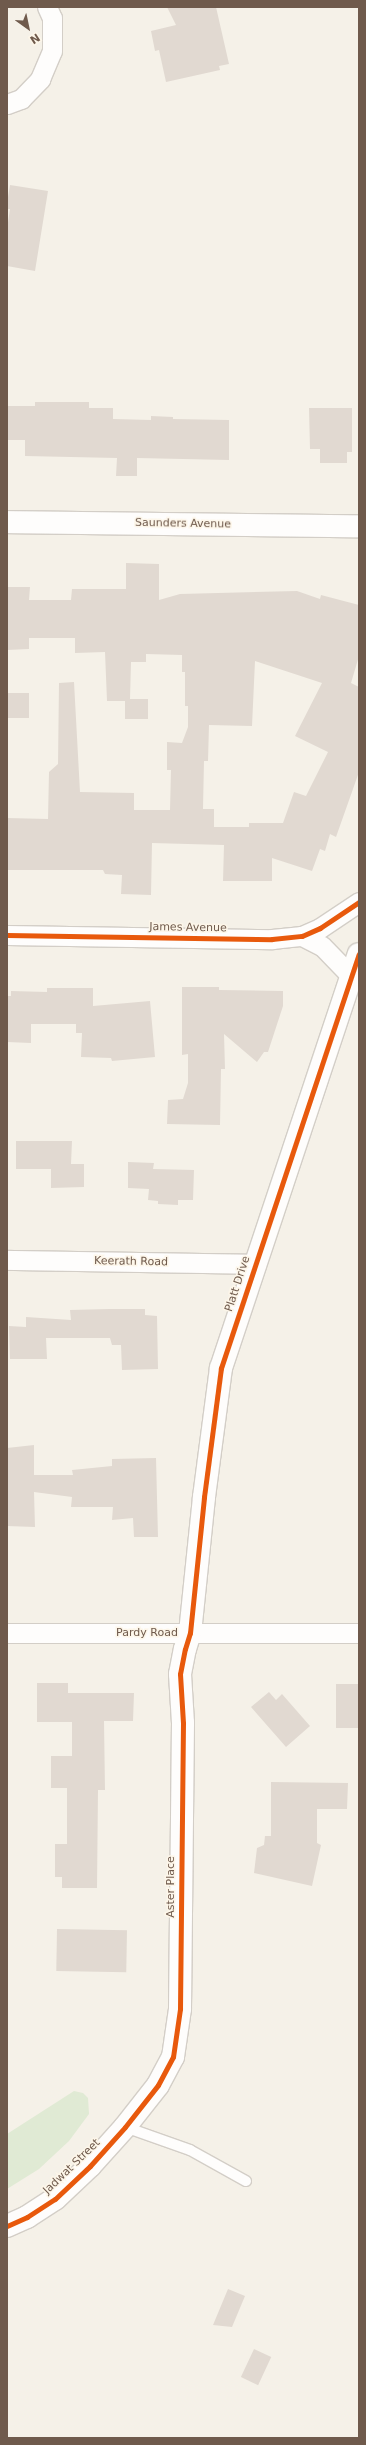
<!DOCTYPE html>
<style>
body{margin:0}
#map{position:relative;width:366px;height:2445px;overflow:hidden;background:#f5f1e8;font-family:"DejaVu Sans",sans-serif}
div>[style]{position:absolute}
.green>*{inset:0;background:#e0ead4}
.building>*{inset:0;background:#e1d9d1;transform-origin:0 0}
.roads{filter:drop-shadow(1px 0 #d3cec7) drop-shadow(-1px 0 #d3cec7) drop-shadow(0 1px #d3cec7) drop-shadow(0 -1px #d3cec7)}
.service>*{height:10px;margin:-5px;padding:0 5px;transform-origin:5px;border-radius:5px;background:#fefdfc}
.minor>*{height:19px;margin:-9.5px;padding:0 9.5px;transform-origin:9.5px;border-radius:9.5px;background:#fefdfc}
.tertiary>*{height:22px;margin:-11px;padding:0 11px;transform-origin:11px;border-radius:11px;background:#fefdfc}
.cycleway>*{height:5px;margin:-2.5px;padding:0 2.5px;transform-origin:2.5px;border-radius:2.5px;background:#e8590c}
span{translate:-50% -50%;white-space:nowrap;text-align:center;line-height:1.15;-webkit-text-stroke:3px #fdf6e9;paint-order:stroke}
.street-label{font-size:11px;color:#6f5a4c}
.frame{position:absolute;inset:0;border:8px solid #6f5a4c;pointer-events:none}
.north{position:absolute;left:8px;top:8px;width:40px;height:40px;-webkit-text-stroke:3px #fdf6e9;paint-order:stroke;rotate:147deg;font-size:11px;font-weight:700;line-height:16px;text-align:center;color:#6f5a4c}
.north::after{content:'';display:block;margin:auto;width:14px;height:18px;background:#6f5a4c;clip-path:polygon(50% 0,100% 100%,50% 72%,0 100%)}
</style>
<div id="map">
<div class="green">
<div style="clip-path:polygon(74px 2091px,83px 2093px,88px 2098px,89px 2114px,69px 2141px,39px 2169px,7px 2189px,7px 2134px)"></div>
</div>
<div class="building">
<div style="clip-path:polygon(167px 7px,216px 7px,229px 64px,219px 66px,220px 70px,166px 82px,159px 50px,155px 51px,151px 31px,176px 25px)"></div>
<div style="clip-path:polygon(10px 185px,48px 191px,35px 271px,7px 266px,7px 229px,10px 209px,7px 209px,7px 203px)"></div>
<div style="clip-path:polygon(35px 402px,89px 402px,89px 408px,113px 408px,113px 419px,151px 420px,151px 416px,173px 417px,173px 419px,229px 420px,229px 460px,137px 458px,137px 476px,116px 476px,117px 458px,25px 456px,25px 440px,7px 440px,7px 406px,35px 406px)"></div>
<div style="clip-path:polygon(309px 408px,352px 408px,352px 452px,347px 452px,347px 463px,320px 463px,320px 449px,310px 449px)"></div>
<div style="clip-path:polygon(evenodd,126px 563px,159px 564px,159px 600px,180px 594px,297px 591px,320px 599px,321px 595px,359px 605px,359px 656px,351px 683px,359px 687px,359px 772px,336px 837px,330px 834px,325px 851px,320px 849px,312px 871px,272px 858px,272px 881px,223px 881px,224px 845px,152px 843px,151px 895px,121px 894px,122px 875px,105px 874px,103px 870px,7px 870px,7px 818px,48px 819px,49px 772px,58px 764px,59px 683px,74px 682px,80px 792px,134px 793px,134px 810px,170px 810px,171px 770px,167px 770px,167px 742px,182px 743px,188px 727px,188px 706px,185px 706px,185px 672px,182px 672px,182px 655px,146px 654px,146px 662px,131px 662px,130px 699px,148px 699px,148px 719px,125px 719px,125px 701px,107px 701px,105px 652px,75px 653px,75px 638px,29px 638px,29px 649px,7px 650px,7px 587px,30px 587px,29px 600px,71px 600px,72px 589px,126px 589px,126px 563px,255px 661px,322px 683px,295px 736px,328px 752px,306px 796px,294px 792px,283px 823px,249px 823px,249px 827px,214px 827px,214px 809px,203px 809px,204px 761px,208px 761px,209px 725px,252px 726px,255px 661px)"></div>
<div style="left:7px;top:693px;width:22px;height:25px"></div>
<div style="clip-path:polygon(182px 987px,219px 987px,219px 990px,283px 991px,283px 1006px,268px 1052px,264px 1052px,257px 1062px,224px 1034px,225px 1069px,221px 1069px,220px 1125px,167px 1124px,168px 1100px,183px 1099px,188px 1083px,188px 1054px,182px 1055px)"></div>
<div style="clip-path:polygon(47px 988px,93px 988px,93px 1006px,150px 1001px,155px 1057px,112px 1061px,111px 1058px,81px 1057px,82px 1033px,76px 1033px,76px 1024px,31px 1024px,31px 1043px,7px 1042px,7px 996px,11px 996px,11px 991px,47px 992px)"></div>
<div style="clip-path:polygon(16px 1141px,72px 1141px,71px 1164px,84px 1164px,84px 1187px,51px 1188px,51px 1169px,16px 1169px)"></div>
<div style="clip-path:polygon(128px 1162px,154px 1163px,153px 1169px,194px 1170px,193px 1200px,178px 1200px,178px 1205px,158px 1204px,158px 1201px,148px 1200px,149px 1189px,128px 1188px)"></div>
<div style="clip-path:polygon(109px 1309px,145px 1309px,145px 1315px,157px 1316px,158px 1369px,122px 1370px,121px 1345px,112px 1345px,110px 1338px,46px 1338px,47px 1359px,10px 1359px,9px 1326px,26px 1327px,26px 1317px,71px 1320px,70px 1310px)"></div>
<div style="clip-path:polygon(34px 1445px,34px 1475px,73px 1475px,72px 1470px,112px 1466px,112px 1459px,156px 1458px,158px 1537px,134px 1537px,133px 1518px,112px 1520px,113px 1507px,71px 1507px,72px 1497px,34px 1492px,35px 1527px,7px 1526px,7px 1448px)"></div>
<div style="clip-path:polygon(37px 1683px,68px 1683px,68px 1693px,134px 1693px,133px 1721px,104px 1721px,105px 1790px,98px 1790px,97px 1888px,62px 1888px,62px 1877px,55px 1877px,55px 1844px,67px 1844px,67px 1788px,51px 1788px,51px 1756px,72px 1756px,72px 1722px,37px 1722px)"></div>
<div style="left:359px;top:1684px;width:44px;height:23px;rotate:90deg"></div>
<div style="clip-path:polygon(269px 1692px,276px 1700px,282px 1694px,310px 1726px,286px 1747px,251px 1707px)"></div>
<div style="clip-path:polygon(271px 1782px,348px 1783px,347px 1809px,317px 1809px,317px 1843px,321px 1845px,312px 1886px,254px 1873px,257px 1848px,264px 1845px,265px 1836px,271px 1836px)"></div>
<div style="left:57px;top:1929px;width:70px;height:42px;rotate:1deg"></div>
<div style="clip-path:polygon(228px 2289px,245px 2296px,232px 2327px,213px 2325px)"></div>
<div style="left:254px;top:2349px;width:19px;height:31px;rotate:25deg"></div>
</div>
<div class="roads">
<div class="service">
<div style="left:125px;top:2127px;width:69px;rotate:19.5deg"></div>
<div style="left:190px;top:2150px;width:64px;rotate:29deg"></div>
</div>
<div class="minor">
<div style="left:7px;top:104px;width:15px;rotate:-20deg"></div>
<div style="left:21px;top:99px;width:28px;rotate:-46deg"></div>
<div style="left:40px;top:79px;width:30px;rotate:-67deg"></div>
<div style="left:52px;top:51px;width:33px;rotate:-90deg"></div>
<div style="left:52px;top:18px;width:12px;rotate:-114deg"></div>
<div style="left:7px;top:935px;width:265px;rotate:0.9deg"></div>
<div style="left:272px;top:939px;width:30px;rotate:-6deg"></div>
<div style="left:302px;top:936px;width:20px;rotate:-24deg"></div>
<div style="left:320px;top:928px;width:47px;rotate:-33.7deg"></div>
<div style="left:302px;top:936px;width:22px;rotate:27deg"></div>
<div style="left:322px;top:946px;width:42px;rotate:46deg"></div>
<div style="left:7px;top:1260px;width:249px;rotate:0.9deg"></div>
<div style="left:7px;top:1633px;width:352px"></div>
</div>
<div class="tertiary">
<div style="left:7px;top:522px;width:352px;rotate:0.7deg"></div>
<div style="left:7px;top:2226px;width:22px;rotate:-24deg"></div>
<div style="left:27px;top:2217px;width:33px;rotate:-33deg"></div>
<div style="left:55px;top:2199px;width:48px;rotate:-43.3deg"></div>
<div style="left:90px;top:2166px;width:52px;rotate:-48.1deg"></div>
<div style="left:125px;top:2127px;width:53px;rotate:-51.8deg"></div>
<div style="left:158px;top:2085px;width:32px;rotate:-62deg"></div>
<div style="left:173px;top:2057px;width:49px;rotate:-81.7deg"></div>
<div style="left:180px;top:2009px;width:286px;rotate:-89.4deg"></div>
<div style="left:183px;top:1723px;width:49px;rotate:-93.5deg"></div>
<div style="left:180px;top:1674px;width:25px;rotate:-79deg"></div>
<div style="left:185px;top:1649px;width:17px;rotate:-73deg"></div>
<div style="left:190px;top:1633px;width:137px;rotate:-84.1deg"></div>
<div style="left:204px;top:1497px;width:130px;rotate:-82.5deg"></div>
<div style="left:221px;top:1368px;width:436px;rotate:-71.6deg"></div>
</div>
</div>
<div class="cycleway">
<div style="left:7px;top:935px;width:265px;rotate:0.9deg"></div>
<div style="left:272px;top:939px;width:30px;rotate:-6deg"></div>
<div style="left:302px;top:936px;width:20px;rotate:-24deg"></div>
<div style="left:320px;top:928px;width:47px;rotate:-33.7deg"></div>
<div style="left:7px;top:2226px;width:22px;rotate:-24deg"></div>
<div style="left:27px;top:2217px;width:33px;rotate:-33deg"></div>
<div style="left:55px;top:2199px;width:48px;rotate:-43.3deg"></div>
<div style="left:90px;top:2166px;width:52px;rotate:-48.1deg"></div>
<div style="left:125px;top:2127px;width:53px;rotate:-51.8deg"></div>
<div style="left:158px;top:2085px;width:32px;rotate:-62deg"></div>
<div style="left:173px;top:2057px;width:49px;rotate:-81.7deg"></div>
<div style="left:180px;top:2009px;width:286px;rotate:-89.4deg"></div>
<div style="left:183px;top:1723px;width:49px;rotate:-93.5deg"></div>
<div style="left:180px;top:1674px;width:25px;rotate:-79deg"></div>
<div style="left:185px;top:1649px;width:17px;rotate:-73deg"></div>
<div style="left:190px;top:1633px;width:137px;rotate:-84.1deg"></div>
<div style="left:204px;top:1497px;width:130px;rotate:-82.5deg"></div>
<div style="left:221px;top:1368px;width:436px;rotate:-71.6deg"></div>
</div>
<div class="street-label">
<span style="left:183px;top:524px;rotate:1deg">Saunders Avenue</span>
<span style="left:188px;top:928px;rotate:1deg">James Avenue</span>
<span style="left:131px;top:1262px;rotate:1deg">Keerath Road</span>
<span style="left:238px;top:1284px;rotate:-72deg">Platt Drive</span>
<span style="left:147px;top:1633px">Pardy Road</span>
<span style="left:171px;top:1887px;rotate:-90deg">Aster Place</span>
<span style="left:72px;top:2167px;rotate:-44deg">Jadwat Street</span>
</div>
<div class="frame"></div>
<div class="north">N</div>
</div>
